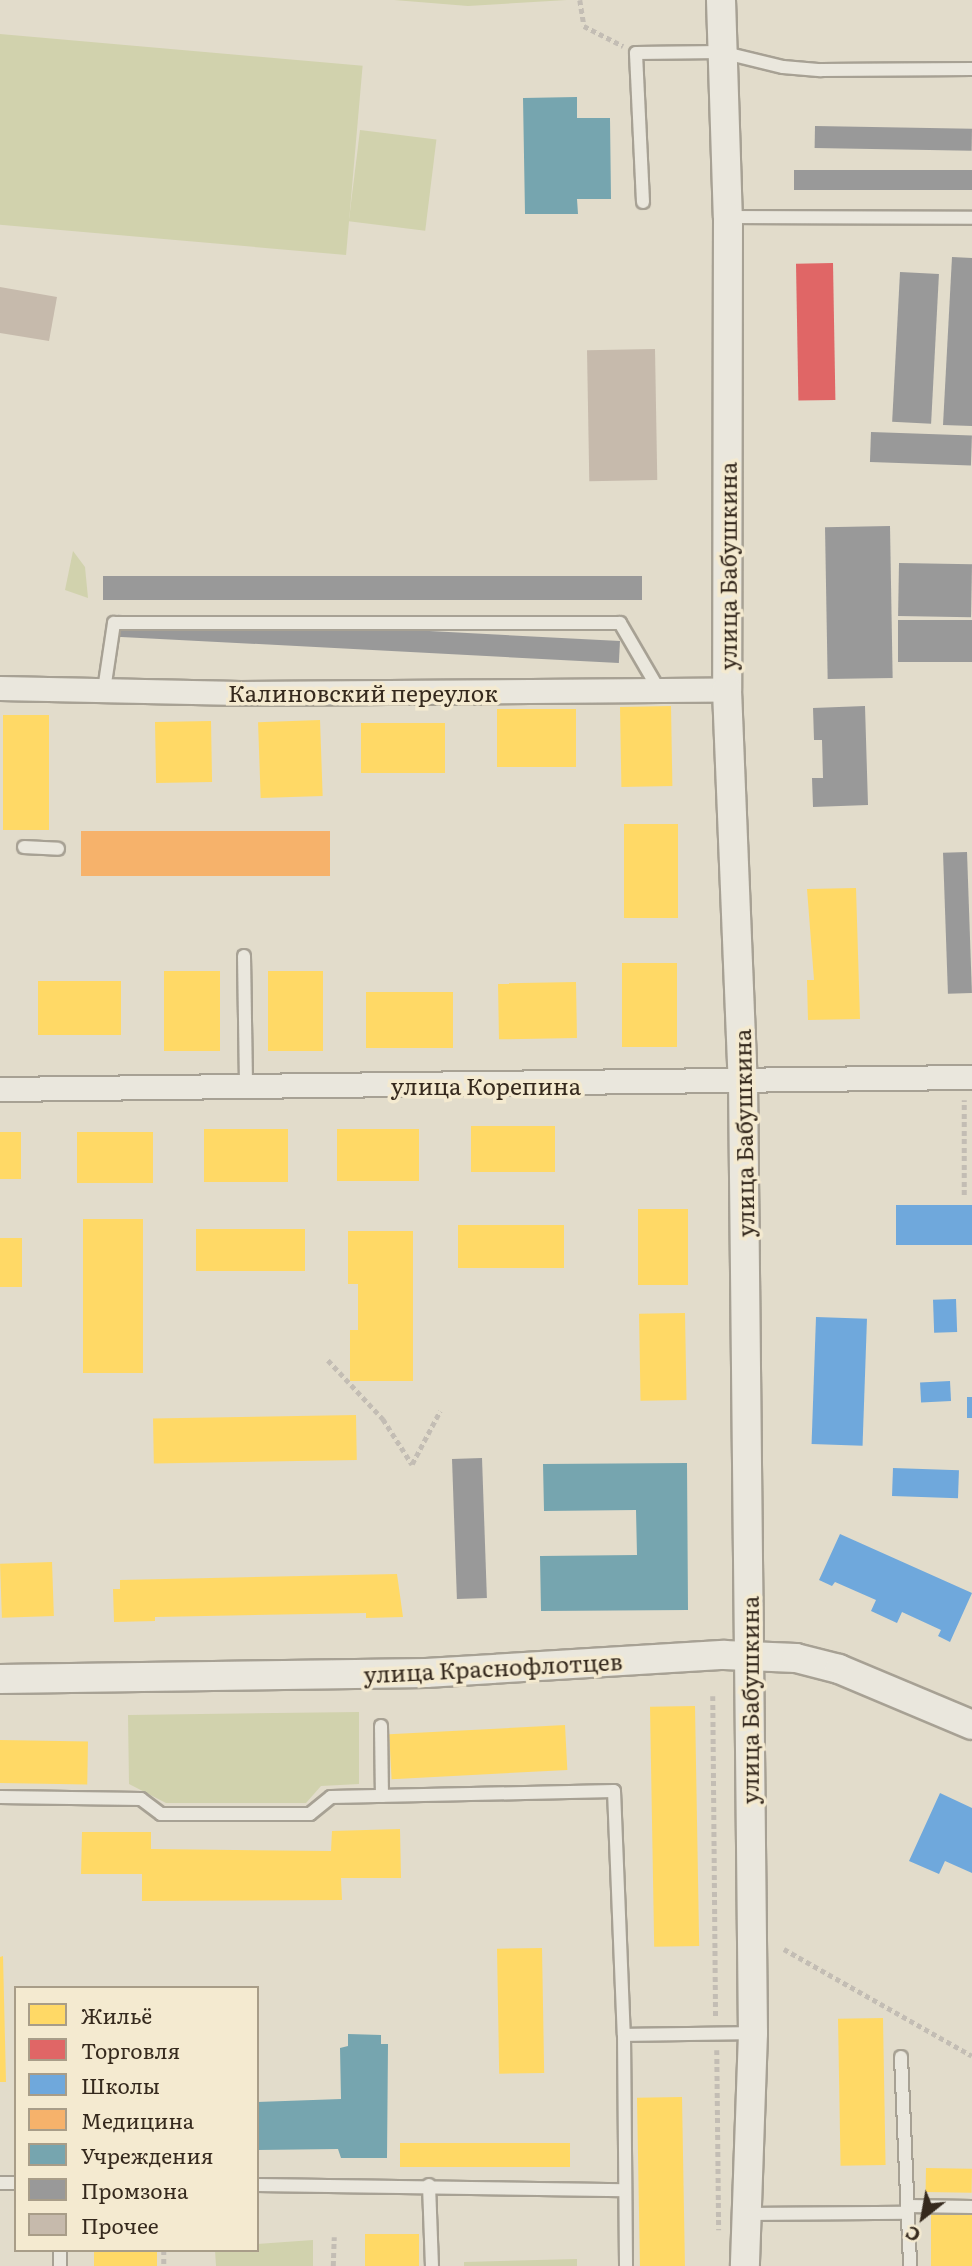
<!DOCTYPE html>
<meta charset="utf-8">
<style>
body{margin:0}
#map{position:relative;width:972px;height:2266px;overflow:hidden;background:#e2dccb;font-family:Literata,serif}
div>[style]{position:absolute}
.green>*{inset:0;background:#d1d2ad;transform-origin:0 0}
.homes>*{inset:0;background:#ffd966;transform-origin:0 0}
.shops>*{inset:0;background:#e06666;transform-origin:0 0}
.schools>*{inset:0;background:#6fa8dc;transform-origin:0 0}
.health>*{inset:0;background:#f6b26b;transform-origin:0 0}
.public>*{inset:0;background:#76a5af}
.industry>*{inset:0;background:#999;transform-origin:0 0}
.building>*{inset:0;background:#c6baac;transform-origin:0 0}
.path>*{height:4.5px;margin-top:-2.25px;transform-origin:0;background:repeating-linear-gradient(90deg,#c3bdb4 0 5px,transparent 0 8.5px)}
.roads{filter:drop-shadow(2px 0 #a7a194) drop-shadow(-2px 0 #a7a194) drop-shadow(0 2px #a7a194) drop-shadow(0 -2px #a7a194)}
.service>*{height:12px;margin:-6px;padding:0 6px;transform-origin:6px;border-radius:6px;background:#eae7dd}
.minor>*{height:23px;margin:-11.5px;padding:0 11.5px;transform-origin:11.5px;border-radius:11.5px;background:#eae7dd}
.tertiary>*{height:28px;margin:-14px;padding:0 14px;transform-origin:14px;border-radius:14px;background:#eae7dd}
span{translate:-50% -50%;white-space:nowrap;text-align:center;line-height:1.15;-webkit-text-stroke:7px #f4ead0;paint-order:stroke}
.street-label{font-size:23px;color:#35291d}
.legend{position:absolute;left:14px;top:1986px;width:245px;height:266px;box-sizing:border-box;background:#f4ead0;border:2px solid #a89d88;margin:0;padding:9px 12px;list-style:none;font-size:21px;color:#35291d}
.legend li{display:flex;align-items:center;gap:14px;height:35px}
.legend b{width:35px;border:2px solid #a89d88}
.north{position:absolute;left:888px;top:2182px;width:70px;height:70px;-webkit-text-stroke:5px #f4ead0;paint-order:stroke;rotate:211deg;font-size:19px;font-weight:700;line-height:28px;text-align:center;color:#35291d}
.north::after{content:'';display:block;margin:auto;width:24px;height:32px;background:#35291d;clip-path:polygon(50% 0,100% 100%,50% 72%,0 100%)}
</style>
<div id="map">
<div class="green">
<div style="clip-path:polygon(394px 0,567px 0,468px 6px)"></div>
<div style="left:0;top:34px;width:364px;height:190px;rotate:5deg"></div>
<div style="left:360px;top:130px;width:77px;height:92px;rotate:7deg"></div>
<div style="clip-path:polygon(73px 551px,85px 567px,88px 598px,65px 590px)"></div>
<div style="clip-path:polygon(359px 1712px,359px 1784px,321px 1786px,306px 1803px,166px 1803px,129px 1784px,128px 1715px)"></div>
<div style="clip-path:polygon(313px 2240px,313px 2266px,216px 2266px,215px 2250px,257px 2250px,257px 2244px)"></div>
<div style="clip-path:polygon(577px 2259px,577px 2266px,464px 2266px,464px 2262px)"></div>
</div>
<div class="homes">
<div style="left:671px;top:706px;width:80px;height:51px;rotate:89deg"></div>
<div style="left:497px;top:709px;width:79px;height:58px"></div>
<div style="left:3px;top:715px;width:46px;height:115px"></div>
<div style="left:320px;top:720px;width:76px;height:62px;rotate:88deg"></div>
<div style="left:211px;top:721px;width:61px;height:56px;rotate:89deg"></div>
<div style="left:361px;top:723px;width:84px;height:50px"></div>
<div style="left:624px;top:824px;width:54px;height:94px"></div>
<div style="clip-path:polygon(856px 888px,860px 1019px,808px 1020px,807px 980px,814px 980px,807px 889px)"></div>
<div style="left:622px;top:963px;width:55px;height:84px"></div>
<div style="left:164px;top:971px;width:56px;height:80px"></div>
<div style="left:268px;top:971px;width:55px;height:80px"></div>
<div style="left:38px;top:981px;width:83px;height:54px"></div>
<div style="left:576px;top:982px;width:56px;height:78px;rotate:89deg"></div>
<div style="left:366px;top:992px;width:87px;height:56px"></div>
<div style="left:471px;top:1126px;width:84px;height:46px"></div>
<div style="left:204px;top:1129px;width:84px;height:53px"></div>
<div style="left:337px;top:1129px;width:82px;height:52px"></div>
<div style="left:0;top:1132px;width:21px;height:47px"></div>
<div style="left:153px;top:1132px;width:51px;height:76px;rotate:90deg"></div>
<div style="left:638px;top:1209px;width:50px;height:76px"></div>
<div style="left:83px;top:1219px;width:60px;height:154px"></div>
<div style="left:458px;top:1225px;width:106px;height:43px"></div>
<div style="left:305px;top:1229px;width:42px;height:109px;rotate:90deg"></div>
<div style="clip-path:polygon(348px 1231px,413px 1231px,413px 1381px,350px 1381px,350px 1330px,358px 1330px,358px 1284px,348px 1284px)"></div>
<div style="left:0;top:1238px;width:22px;height:49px"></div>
<div style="left:685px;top:1313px;width:87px;height:46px;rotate:89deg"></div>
<div style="left:356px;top:1415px;width:45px;height:203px;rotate:89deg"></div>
<div style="left:52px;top:1562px;width:54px;height:52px;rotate:88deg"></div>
<div style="clip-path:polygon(397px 1574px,403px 1617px,366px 1618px,366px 1613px,155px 1617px,155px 1621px,114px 1622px,113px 1589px,120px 1589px,120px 1580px)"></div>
<div style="left:695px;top:1706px;width:240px;height:45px;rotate:89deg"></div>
<div style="left:565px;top:1725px;width:45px;height:176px;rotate:87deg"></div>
<div style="left:0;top:1740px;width:88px;height:43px;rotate:1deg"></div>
<div style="clip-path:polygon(400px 1829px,401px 1878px,341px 1878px,342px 1900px,142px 1901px,142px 1874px,81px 1874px,82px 1832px,151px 1832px,151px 1849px,331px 1851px,332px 1831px)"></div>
<div style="left:542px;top:1948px;width:125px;height:45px;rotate:89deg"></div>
<div style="clip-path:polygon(3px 1956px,6px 2082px,0 2082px,0 1957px)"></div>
<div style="left:883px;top:2018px;width:147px;height:45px;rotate:89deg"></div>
<div style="left:682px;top:2097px;width:169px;height:45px;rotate:89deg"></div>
<div style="left:570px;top:2143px;width:24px;height:170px;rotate:90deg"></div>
<div style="left:926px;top:2168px;width:46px;height:24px;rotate:1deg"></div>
<div style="left:972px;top:2213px;width:53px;height:41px;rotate:90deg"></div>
<div style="left:365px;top:2234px;width:54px;height:32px"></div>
<div style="left:94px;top:2250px;width:63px;height:16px"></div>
</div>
<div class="shops">
<div style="left:833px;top:263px;width:137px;height:37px;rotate:89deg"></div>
</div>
<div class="schools">
<div style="left:896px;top:1205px;width:76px;height:40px"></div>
<div style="left:956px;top:1299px;width:33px;height:23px;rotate:88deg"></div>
<div style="left:816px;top:1317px;width:51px;height:127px;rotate:2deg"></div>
<div style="left:950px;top:1381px;width:20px;height:30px;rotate:87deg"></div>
<div style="left:967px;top:1397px;width:5px;height:21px"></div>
<div style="left:893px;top:1468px;width:66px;height:28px;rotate:2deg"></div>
<div style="clip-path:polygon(840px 1534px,972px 1593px,950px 1642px,938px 1636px,941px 1630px,902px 1612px,897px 1623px,871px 1611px,876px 1600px,835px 1582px,832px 1586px,819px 1580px)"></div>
<div style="clip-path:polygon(940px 1793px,972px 1808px,972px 1873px,945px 1861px,939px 1874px,909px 1861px)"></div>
</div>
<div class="health">
<div style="left:81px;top:831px;width:249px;height:45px"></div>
</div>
<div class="public">
<div style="clip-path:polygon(577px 97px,577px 118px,610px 118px,611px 199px,577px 199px,578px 214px,525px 214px,523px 98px)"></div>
<div style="clip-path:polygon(687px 1463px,688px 1610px,541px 1611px,540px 1556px,637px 1555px,636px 1510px,544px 1511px,543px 1464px)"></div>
<div style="clip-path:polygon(348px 2034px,381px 2035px,381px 2044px,388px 2044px,387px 2158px,341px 2158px,338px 2149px,257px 2150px,257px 2102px,341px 2099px,340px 2048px,348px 2046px)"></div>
</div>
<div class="industry">
<div style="left:815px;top:126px;width:157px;height:22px;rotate:1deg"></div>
<div style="left:972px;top:170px;width:20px;height:178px;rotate:90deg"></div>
<div style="clip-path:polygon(952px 257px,972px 258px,972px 426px,943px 425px)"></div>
<div style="left:900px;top:272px;width:39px;height:150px;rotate:3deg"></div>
<div style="left:871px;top:432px;width:101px;height:30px;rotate:2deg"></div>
<div style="left:890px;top:526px;width:152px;height:65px;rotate:89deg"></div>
<div style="left:899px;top:563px;width:73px;height:53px;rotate:1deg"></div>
<div style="left:642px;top:576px;width:24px;height:539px;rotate:90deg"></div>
<div style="left:972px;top:620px;width:42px;height:74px;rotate:90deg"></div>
<div style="left:620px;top:641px;width:22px;height:503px;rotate:93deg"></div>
<div style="clip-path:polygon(865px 706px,868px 805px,813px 807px,812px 778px,823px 778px,822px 740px,814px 740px,813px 708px)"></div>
<div style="left:967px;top:852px;width:141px;height:24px;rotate:88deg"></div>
<div style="left:482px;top:1458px;width:140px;height:30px;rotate:88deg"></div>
</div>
<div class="building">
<div style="clip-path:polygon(0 287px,57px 297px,49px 341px,0 333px)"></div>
<div style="left:655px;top:349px;width:131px;height:68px;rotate:89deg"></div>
</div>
<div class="path">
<div style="left:580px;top:0;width:26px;rotate:81deg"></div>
<div style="left:584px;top:26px;width:44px;rotate:27.1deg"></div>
<div style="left:964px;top:1195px;width:95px;rotate:-90deg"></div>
<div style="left:328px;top:1360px;width:81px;rotate:47deg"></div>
<div style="left:383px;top:1419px;width:54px;rotate:57.2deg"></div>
<div style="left:412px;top:1464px;width:60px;rotate:-62.2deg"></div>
<div style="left:713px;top:1696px;width:321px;rotate:89.5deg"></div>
<div style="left:784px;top:1949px;width:216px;rotate:29.6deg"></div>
<div style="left:717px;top:2050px;width:180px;rotate:89.4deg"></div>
<div style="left:164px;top:2250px;width:16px;rotate:90deg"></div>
<div style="left:333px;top:2266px;width:29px;rotate:-88deg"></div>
</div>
<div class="roads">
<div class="service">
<div style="left:643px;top:202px;width:149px;rotate:-92.7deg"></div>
<div style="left:636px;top:53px;width:85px;rotate:-0.7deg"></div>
<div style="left:721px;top:52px;width:64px;rotate:13.6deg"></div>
<div style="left:783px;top:67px;width:38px;rotate:5deg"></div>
<div style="left:821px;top:70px;width:151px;rotate:-0.4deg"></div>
<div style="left:728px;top:217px;width:244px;rotate:0.2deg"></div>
<div style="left:104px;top:690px;width:68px;rotate:-81.5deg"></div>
<div style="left:114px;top:623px;width:506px"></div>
<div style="left:620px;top:623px;width:78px;rotate:59.8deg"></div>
<div style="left:24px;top:847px;width:34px;rotate:3deg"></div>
<div style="left:244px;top:956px;width:127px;rotate:89.1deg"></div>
<div style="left:381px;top:1726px;width:70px;rotate:89.2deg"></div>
<div style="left:0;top:1797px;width:141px;rotate:0.8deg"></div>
<div style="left:141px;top:1799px;width:25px;rotate:37deg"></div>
<div style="left:161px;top:1814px;width:149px"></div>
<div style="left:310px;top:1814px;width:27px;rotate:-39deg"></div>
<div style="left:331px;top:1797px;width:283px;rotate:-1.2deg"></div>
<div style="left:614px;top:1791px;width:244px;rotate:87.7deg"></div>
<div style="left:624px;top:2035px;width:231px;rotate:89.5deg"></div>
<div style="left:624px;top:2035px;width:129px;rotate:-0.9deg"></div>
<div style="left:901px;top:2057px;width:209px;rotate:87.5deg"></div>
<div style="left:0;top:2183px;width:16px"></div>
<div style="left:257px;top:2185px;width:368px;rotate:0.8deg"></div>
<div style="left:429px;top:2185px;width:81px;rotate:87.9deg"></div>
<div style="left:908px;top:2206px;width:64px;rotate:0.9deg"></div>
<div style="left:745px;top:2214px;width:163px;rotate:-0.4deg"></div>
<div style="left:60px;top:2250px;width:16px;rotate:90deg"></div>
</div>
<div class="minor">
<div style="left:0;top:688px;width:240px;rotate:1.2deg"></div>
<div style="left:240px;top:693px;width:487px;rotate:-0.4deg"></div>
<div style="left:0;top:1089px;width:972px;rotate:-0.71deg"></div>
</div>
<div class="tertiary">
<div style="left:721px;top:0;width:217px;rotate:88.2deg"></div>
<div style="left:728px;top:217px;width:473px;rotate:90.1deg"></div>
<div style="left:727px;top:690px;width:391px;rotate:87.7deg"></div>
<div style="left:743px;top:1081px;width:952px;rotate:89.4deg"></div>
<div style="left:753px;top:2033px;width:233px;rotate:92deg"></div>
<div style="left:0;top:1679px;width:426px;rotate:-0.8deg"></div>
<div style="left:426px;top:1673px;width:299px;rotate:-3.5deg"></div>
<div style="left:724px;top:1655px;width:72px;rotate:2.4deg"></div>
<div style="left:796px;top:1658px;width:44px;rotate:14.3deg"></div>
<div style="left:839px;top:1669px;width:144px;rotate:22.8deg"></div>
</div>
</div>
<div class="street-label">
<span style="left:727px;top:566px;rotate:-90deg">улица Бабушкина</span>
<span style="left:363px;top:692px">Калиновский переулок</span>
<span style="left:486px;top:1085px">улица Корепина</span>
<span style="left:743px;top:1133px;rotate:-91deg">улица Бабушкина</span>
<span style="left:493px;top:1667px;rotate:-3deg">улица Краснофлотцев</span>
<span style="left:749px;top:1700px;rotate:-90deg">улица Бабушкина</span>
</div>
<ul class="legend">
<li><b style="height:19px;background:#ffd966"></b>Жильё</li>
<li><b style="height:19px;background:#e06666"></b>Торговля</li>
<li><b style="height:19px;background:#6fa8dc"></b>Школы</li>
<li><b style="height:19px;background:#f6b26b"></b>Медицина</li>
<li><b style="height:19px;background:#76a5af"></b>Учреждения</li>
<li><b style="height:19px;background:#999"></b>Промзона</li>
<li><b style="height:19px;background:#c6baac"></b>Прочее</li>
</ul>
<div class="north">С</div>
</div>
